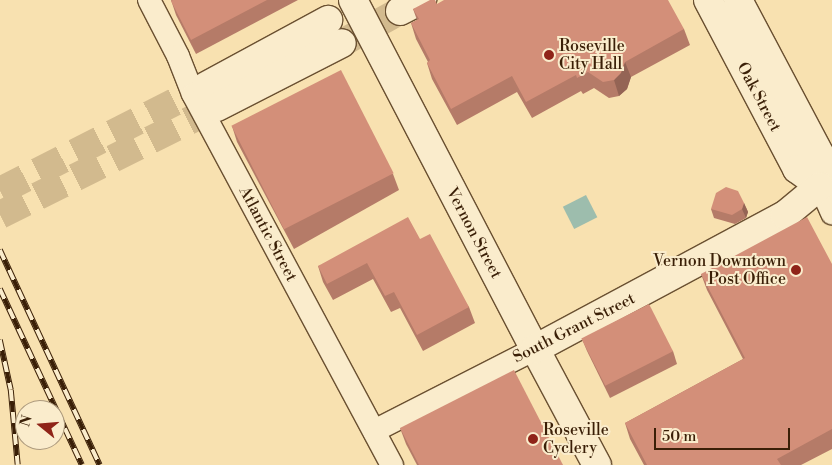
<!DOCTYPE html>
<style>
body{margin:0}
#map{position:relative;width:832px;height:465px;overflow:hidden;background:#f8e1b0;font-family:"Libre Bodoni",serif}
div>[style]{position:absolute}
.water>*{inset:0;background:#9dbdad;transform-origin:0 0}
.secondary-tunnel>*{height:28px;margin-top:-14px;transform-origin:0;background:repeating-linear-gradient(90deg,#d2ba8e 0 28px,transparent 0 42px)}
.roads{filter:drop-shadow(1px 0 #6a5031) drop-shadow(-1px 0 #6a5031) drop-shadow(0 1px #6a5031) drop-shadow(0 -1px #6a5031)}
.minor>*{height:22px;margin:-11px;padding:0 11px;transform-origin:11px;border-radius:11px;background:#faeccc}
.tertiary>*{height:28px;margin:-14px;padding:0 14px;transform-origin:14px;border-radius:14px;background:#faeccc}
.secondary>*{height:28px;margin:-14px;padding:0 14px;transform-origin:14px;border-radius:14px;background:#faeccc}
.rail>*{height:5.5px;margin-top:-2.75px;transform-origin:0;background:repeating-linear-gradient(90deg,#faeccc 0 11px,#3a1f07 0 22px);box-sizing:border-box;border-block:1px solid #3a1f07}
.wall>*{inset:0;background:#b57b68}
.shaded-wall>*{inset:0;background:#946455}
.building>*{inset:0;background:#d38f79;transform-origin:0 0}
.dots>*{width:14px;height:14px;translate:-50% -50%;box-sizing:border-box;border:2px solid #faeccc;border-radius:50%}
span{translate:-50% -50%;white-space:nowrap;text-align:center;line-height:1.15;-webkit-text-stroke:4px #faeccc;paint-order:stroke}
.poi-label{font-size:16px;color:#3a1f07}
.left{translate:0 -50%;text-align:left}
.right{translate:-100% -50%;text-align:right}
.street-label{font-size:16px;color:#3a1f07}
.north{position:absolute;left:15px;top:400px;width:50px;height:50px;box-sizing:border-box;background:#faeccc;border:1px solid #ad9a7d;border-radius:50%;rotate:287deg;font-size:14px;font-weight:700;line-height:20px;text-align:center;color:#3a1f07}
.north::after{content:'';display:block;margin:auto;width:18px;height:22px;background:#8f2418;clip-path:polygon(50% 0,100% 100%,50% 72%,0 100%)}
.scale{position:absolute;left:654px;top:428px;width:136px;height:22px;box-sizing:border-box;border:2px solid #3a1f07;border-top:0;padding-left:6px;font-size:15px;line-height:18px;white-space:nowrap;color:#3a1f07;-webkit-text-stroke:4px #faeccc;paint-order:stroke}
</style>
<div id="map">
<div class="water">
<div style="left:586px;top:195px;width:25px;height:26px;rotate:63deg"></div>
</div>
<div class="secondary-tunnel">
<div style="left:342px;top:43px;width:66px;rotate:-28.9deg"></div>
<div style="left:0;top:191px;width:231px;rotate:-27deg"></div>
<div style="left:0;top:215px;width:242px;rotate:-26.5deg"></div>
</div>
<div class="roads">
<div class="minor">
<div style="left:149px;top:0;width:63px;rotate:62.6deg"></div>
<div style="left:178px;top:56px;width:41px;rotate:68.5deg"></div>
<div style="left:193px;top:94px;width:421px;rotate:61.8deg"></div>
<div style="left:820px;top:186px;width:30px;rotate:66deg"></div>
<div style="left:374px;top:431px;width:181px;rotate:-27deg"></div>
</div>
<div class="tertiary">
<div style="left:353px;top:0;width:394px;rotate:62.5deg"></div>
</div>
<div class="secondary">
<div style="left:708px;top:0;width:191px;rotate:62.2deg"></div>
<div style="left:797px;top:169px;width:29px;rotate:36deg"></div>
<div style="left:738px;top:0;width:175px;rotate:62.1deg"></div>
<div style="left:820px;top:155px;width:31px;rotate:90deg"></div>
<div style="left:400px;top:11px;width:25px;rotate:-27deg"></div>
<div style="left:206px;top:86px;width:139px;rotate:-28.4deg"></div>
<div style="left:217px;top:107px;width:140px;rotate:-27.1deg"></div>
<div style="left:597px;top:465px;width:132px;rotate:-118.1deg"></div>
<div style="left:535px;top:349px;width:284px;rotate:-28.2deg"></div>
<div style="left:785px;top:215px;width:45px;rotate:-39.6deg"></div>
</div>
</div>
<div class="rail">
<div style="left:0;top:250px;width:237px;rotate:65.1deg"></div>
<div style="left:0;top:289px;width:194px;rotate:65deg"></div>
<div style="left:0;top:340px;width:51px;rotate:77.6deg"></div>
<div style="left:11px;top:390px;width:75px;rotate:84.7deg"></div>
</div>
<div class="wall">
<div style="clip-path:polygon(171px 0,298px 0,196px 54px,176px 15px)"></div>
<div style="clip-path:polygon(437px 4px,684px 29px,690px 45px,631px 77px,627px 89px,619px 96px,609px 98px,594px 88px,583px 94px,581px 91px,532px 118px,517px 92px,457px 125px,432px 79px,427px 63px,428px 62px,416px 39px,411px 23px,417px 20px,413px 9px)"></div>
<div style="clip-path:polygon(232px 126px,393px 174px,399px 190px,294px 249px,237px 142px)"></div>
<div style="clip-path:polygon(744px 203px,748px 212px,746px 218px,735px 224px,714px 218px,711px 209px)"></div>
<div style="clip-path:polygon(420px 239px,469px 307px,475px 323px,423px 351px,400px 308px,391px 312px,373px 279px,333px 300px,323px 282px,318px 266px)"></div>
<div style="clip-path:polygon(832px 264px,832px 449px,801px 465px,644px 465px,630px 439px,625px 423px,743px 359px,707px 290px,701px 274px)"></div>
<div style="clip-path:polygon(582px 339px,673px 351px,677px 364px,610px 398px,587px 351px)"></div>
<div style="clip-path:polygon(400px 428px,563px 465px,417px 465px,406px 444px)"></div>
</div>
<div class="shaded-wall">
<div style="clip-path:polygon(625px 62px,631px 77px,627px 89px,619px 96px,614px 80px)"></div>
<div style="clip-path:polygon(744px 203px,748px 212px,746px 218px,742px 209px)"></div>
</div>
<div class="building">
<div style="clip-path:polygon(173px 0,267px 0,191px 40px,171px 1px)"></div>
<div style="clip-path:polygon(430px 0,435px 0,437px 4px,444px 0,668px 0,684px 29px,625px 62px,621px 73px,614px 80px,603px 82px,588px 72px,577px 78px,576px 75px,526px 102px,512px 76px,451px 109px,427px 63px,430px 60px,411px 23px,419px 19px,413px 9px)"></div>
<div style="left:341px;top:70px;width:116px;height:123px;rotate:63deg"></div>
<div style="clip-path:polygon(726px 187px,738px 191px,744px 203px,742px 209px,732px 215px,711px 209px,716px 193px)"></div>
<div style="clip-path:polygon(408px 217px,420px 239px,430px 234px,469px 307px,417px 335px,394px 292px,385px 296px,367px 263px,327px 284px,318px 266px)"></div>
<div style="clip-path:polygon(807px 217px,832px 264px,832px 429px,777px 459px,781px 465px,647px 465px,625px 423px,745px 358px,701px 274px)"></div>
<div style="left:649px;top:304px;width:53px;height:76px;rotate:63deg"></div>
<div style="clip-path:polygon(514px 370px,563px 465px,419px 465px,400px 428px)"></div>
</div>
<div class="dots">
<div style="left:549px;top:55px;background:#8f2418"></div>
<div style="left:796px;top:270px;background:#8f2418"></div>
<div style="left:533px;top:439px;background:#8f2418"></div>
</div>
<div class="poi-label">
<span class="left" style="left:559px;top:55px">Roseville<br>City Hall</span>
<span class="right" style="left:786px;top:270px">Vernon Downtown<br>Post Office</span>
<span class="left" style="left:543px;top:439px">Roseville<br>Cyclery</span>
</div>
<div class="street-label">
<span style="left:759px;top:97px;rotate:62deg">Oak Street</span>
<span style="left:474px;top:233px;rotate:62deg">Vernon Street</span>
<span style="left:268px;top:234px;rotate:62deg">Atlantic Street</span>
<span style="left:574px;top:328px;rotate:-27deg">South Grant Street</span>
</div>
<div class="north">N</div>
<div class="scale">50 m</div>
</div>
